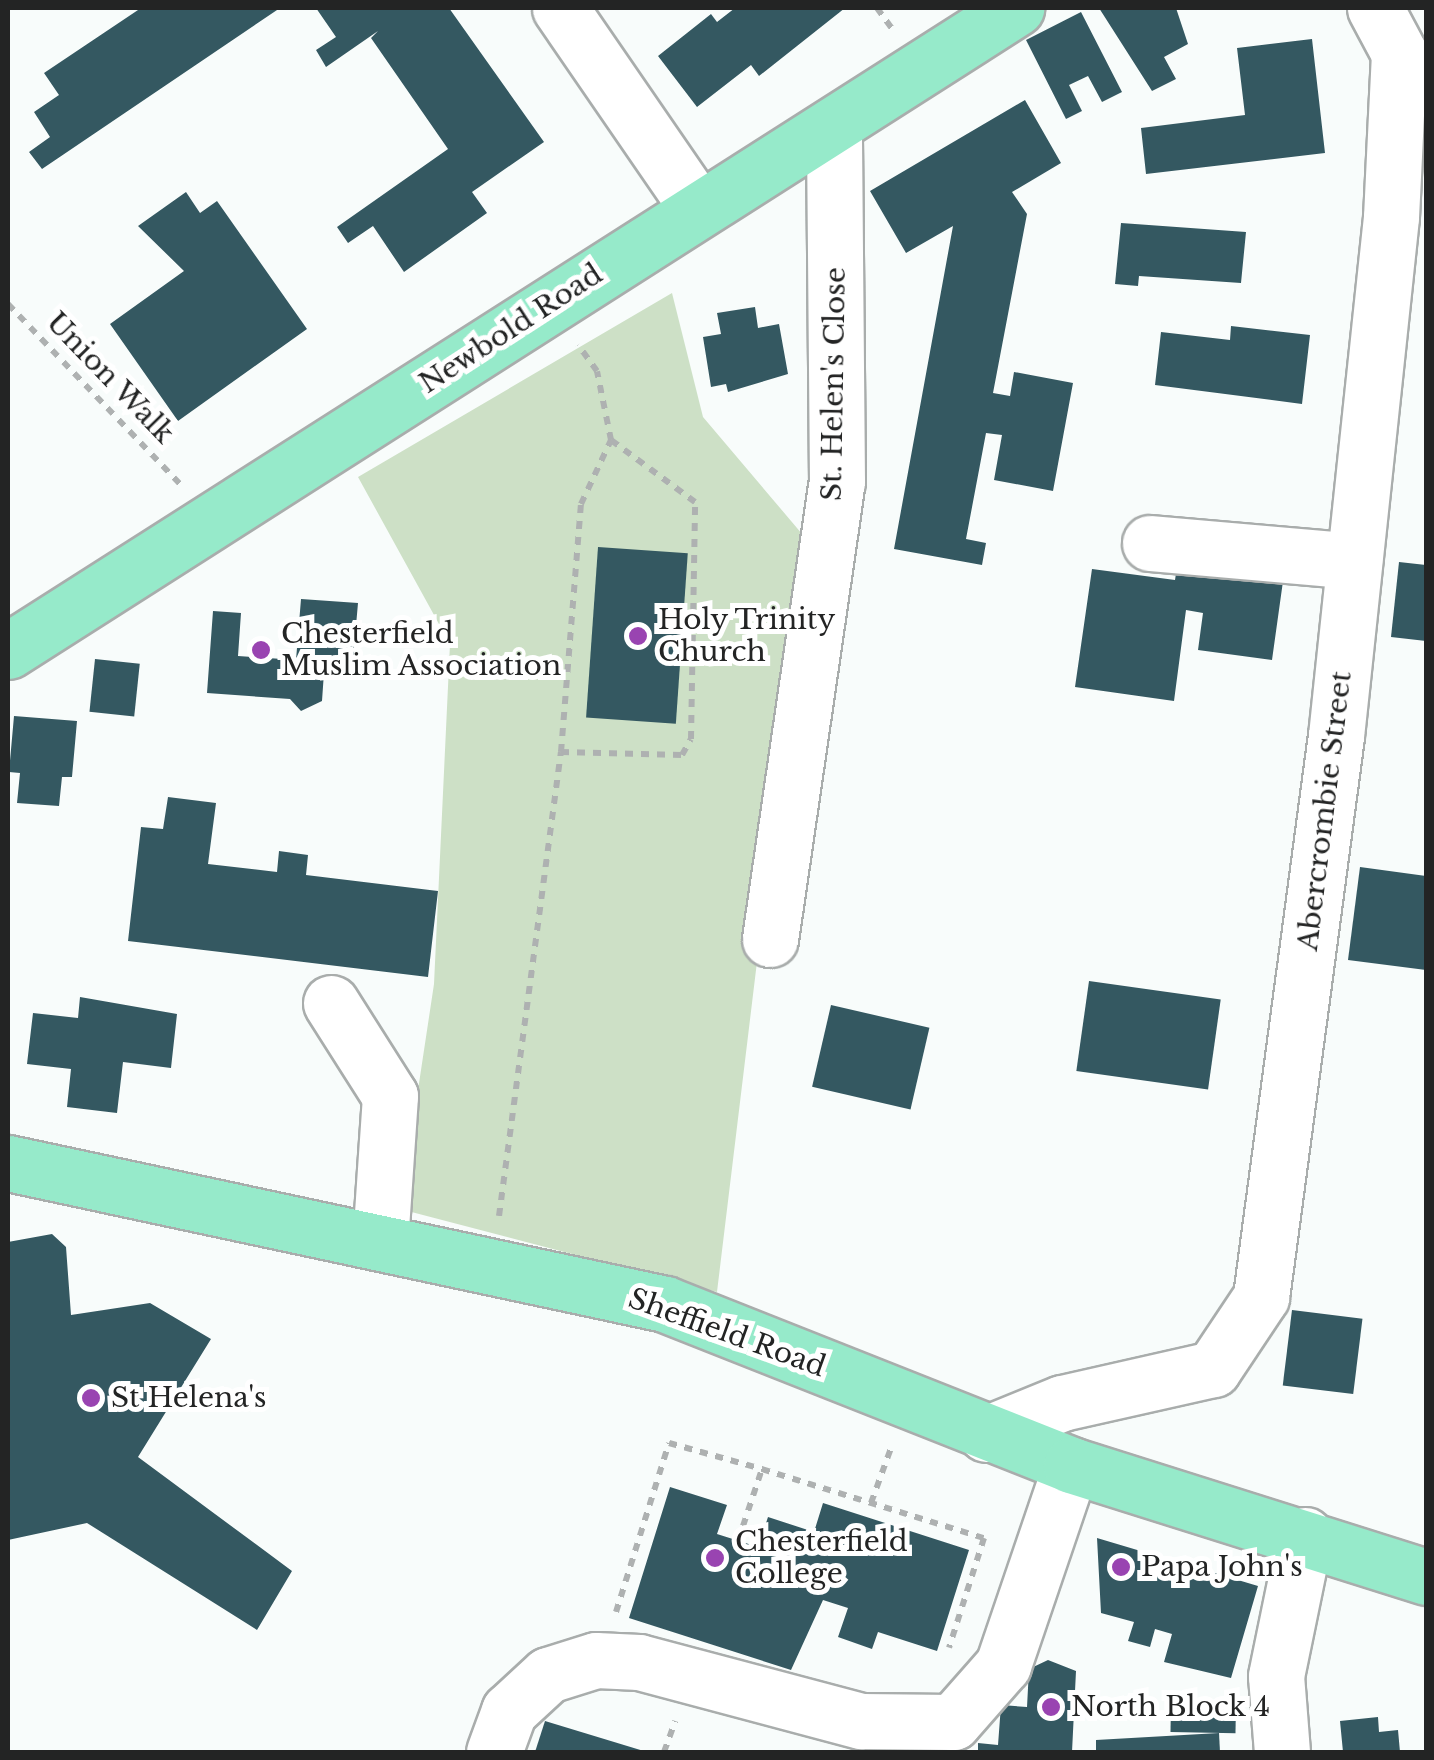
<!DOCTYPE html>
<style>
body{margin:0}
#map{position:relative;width:1434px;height:1760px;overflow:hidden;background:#f8fcfb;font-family:"Libre Baskerville",serif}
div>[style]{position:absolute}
.green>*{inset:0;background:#cde0c6}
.building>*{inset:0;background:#345861;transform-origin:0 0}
.path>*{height:6px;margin-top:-3px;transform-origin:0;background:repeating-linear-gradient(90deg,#aeb1b1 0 8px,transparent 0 16px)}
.roads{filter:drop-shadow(2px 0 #a9adac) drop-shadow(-2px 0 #a9adac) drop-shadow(0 2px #a9adac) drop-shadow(0 -2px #a9adac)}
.minor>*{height:55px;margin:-27.5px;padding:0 27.5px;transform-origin:27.5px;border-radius:27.5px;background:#fff}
.major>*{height:55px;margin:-27.5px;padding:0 27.5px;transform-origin:27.5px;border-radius:27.5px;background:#96eaca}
.dots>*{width:28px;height:28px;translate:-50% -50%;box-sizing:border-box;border:5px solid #fff;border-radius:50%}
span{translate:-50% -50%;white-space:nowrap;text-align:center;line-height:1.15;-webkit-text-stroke:10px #fff;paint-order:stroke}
.street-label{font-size:28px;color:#232424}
.poi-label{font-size:28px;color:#232424}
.left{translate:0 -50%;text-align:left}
.frame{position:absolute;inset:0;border:10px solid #232424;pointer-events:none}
</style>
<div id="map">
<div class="green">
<div style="clip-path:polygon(672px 293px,703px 417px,808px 541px,717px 1292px,400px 1209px,434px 984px,450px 644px,358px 477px)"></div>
</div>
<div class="building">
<div style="clip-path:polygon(141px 8px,280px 8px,42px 169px,29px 152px,50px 137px,34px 112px,59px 95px,44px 73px)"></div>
<div style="clip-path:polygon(316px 8px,449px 8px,544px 142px,472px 192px,487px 213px,404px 272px,373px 226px,348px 243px,337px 227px,448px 149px,371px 38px,378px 31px,326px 67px,316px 50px,336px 37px)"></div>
<div style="clip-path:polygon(735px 8px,845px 8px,759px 76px,751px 65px,697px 107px,658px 56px,711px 14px,717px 22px)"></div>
<div style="clip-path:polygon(1099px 8px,1176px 8px,1188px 44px,1164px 57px,1176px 79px,1152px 91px)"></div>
<div style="clip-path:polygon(1081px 12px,1122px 92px,1102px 102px,1088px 76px,1069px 85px,1082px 111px,1066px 119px,1026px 40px)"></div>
<div style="clip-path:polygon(1312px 39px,1325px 153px,1146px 174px,1141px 128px,1245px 115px,1237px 48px)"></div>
<div style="clip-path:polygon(1025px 100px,1061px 163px,1012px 192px,1027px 214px,993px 393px,1010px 396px,1014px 372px,1073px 383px,1053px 491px,994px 480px,1002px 435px,986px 433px,966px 539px,986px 543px,982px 565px,894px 549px,953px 226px,906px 253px,870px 191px)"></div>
<div style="clip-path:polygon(186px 192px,200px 213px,217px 201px,307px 329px,178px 421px,110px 324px,184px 271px,138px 226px)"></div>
<div style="clip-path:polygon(1121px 223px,1246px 232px,1241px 283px,1139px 276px,1138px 286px,1115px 284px)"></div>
<div style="clip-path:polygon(755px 307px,758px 328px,779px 324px,788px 374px,728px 392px,726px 384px,711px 387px,703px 337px,721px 334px,717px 313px)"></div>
<div style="clip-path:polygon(1231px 326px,1310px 335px,1302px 404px,1155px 385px,1161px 332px,1230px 340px)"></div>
<div style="left:598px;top:547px;width:90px;height:171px;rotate:4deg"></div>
<div style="clip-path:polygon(1399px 562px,1426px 565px,1426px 641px,1391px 637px)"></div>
<div style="clip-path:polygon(1177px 567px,1284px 574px,1272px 660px,1198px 650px,1203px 613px,1186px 610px,1174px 701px,1075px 687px,1092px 569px,1175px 580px)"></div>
<div style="clip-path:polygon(301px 599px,358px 603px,353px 660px,325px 658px,322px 701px,301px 711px,290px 699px,207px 693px,213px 611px,241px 613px,238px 656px,296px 660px)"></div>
<div style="left:95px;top:659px;width:45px;height:53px;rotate:6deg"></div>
<div style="clip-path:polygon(14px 716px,77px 721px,72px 777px,62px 777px,59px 806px,17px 803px,20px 773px,9px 772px)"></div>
<div style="clip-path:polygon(168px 797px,216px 803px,208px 864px,277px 872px,279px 851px,308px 855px,306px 875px,438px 891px,428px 977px,128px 941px,141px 827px,163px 829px)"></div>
<div style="clip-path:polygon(1360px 867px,1426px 876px,1426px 970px,1348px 960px)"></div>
<div style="left:1089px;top:981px;width:133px;height:91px;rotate:8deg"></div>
<div style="clip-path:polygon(80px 997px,177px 1014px,171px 1068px,123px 1062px,117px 1113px,67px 1107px,71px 1069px,27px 1064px,33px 1013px,78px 1018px)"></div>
<div style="left:831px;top:1005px;width:101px;height:84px;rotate:13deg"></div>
<div style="clip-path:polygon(52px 1234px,66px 1247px,71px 1315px,150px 1303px,211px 1339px,138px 1457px,292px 1571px,257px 1630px,87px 1523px,8px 1540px,8px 1242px)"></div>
<div style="left:1292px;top:1310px;width:71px;height:76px;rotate:7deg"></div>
<div style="clip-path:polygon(670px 1487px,727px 1505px,717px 1534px,758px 1547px,768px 1517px,814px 1532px,823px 1503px,969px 1550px,937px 1651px,878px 1632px,872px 1649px,838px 1637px,848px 1608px,823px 1600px,791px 1670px,629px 1618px)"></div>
<div style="clip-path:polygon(1097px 1538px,1258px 1586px,1231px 1678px,1164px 1662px,1172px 1634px,1155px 1629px,1150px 1647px,1128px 1641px,1134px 1622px,1101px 1613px)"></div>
<div style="clip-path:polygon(1048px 1660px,1076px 1671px,1072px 1752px,978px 1752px,978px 1743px,998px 1745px,1001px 1705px,1027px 1707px,1029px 1669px)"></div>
<div style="left:1171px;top:1703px;width:65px;height:29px;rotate:1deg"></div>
<div style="clip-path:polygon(1378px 1717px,1379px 1732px,1398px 1730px,1400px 1752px,1343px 1752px,1340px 1721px)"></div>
<div style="clip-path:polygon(545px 1721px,647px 1752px,535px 1752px)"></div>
<div style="clip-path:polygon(1219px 1733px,1220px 1752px,1096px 1752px,1096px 1740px)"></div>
</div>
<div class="path">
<div style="left:877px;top:8px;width:27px;rotate:54deg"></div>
<div style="left:8px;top:304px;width:249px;rotate:46.3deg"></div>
<div style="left:561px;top:752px;width:121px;rotate:1.4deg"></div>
<div style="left:682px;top:755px;width:18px;rotate:-61deg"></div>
<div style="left:691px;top:739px;width:237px;rotate:-89deg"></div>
<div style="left:695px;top:502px;width:104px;rotate:-143.6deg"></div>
<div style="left:499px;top:1216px;width:468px;rotate:-82.4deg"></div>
<div style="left:561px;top:752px;width:249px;rotate:-85.4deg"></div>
<div style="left:581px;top:504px;width:71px;rotate:-64.9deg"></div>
<div style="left:611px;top:440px;width:70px;rotate:-101.5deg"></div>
<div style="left:597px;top:371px;width:32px;rotate:-126deg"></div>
<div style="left:871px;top:1503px;width:59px;rotate:-70deg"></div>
<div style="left:738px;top:1541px;width:76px;rotate:-71.6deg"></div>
<div style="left:762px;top:1469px;width:232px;rotate:17.3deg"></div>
<div style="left:984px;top:1538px;width:115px;rotate:107.7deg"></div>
<div style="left:616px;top:1612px;width:177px;rotate:-72.6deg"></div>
<div style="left:669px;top:1443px;width:97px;rotate:15.6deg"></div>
<div style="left:664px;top:1752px;width:33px;rotate:-70deg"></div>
</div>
<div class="roads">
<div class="minor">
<div style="left:560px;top:8px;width:242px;rotate:55.5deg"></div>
<div style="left:1150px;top:543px;width:205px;rotate:5deg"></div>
<div style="left:770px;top:939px;width:462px;rotate:-81.7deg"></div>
<div style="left:837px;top:482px;width:357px;rotate:-90.5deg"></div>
<div style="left:331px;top:1003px;width:110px;rotate:57.6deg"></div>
<div style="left:390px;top:1096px;width:145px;rotate:93.9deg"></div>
<div style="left:986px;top:1434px;width:82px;rotate:-22.2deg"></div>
<div style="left:1062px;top:1403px;width:155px;rotate:-12.7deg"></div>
<div style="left:1213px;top:1369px;width:87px;rotate:-56.3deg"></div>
<div style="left:1261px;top:1297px;width:566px;rotate:-82.39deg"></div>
<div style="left:1336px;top:736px;width:522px;rotate:-83.95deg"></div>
<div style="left:1391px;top:217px;width:164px;rotate:-87.2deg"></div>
<div style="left:1399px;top:53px;width:51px;rotate:-118.1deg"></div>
<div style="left:494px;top:1752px;width:44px;rotate:-69.9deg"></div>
<div style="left:509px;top:1711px;width:53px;rotate:-42.7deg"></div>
<div style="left:548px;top:1675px;width:50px;rotate:-17.4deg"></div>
<div style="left:596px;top:1660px;width:43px;rotate:2.7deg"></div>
<div style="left:639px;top:1662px;width:230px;rotate:14.9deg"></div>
<div style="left:861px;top:1721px;width:92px;rotate:0.6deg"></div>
<div style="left:953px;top:1722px;width:76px;rotate:-48.7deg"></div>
<div style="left:1003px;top:1665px;width:211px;rotate:-71.2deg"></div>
<div style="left:1282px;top:1752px;width:76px;rotate:-94.5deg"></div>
<div style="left:1276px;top:1676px;width:144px;rotate:-78.4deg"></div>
</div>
<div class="major">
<div style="left:8px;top:651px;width:1196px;rotate:-32.53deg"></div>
<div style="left:8px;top:1163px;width:672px;rotate:12.11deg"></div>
<div style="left:665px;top:1304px;width:437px;rotate:21.6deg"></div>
<div style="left:1071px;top:1465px;width:372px;rotate:17.5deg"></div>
</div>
</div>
<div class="dots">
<div style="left:638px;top:636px;background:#9944b1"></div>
<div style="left:261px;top:650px;background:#9944b1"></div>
<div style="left:91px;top:1398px;background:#9944b1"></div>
<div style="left:715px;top:1558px;background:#9944b1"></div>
<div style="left:1121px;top:1567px;background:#9944b1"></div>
<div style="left:1051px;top:1707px;background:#9944b1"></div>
</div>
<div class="street-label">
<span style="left:511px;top:329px;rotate:-33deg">Newbold Road</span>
<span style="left:110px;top:378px;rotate:46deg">Union Walk</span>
<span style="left:834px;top:384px;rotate:-89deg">St. Helen's Close</span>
<span style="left:1325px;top:811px;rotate:-83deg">Abercrombie Street</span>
<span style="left:727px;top:1333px;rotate:20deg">Sheffield Road</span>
</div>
<div class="poi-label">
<span class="left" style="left:658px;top:636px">Holy Trinity<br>Church</span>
<span class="left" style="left:281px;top:650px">Chesterfield<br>Muslim Association</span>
<span class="left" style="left:111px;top:1398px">St Helena's</span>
<span class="left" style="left:735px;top:1558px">Chesterfield<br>College</span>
<span class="left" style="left:1141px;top:1567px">Papa John's</span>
<span class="left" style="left:1071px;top:1707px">North Block 4</span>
</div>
<div class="frame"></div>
</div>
